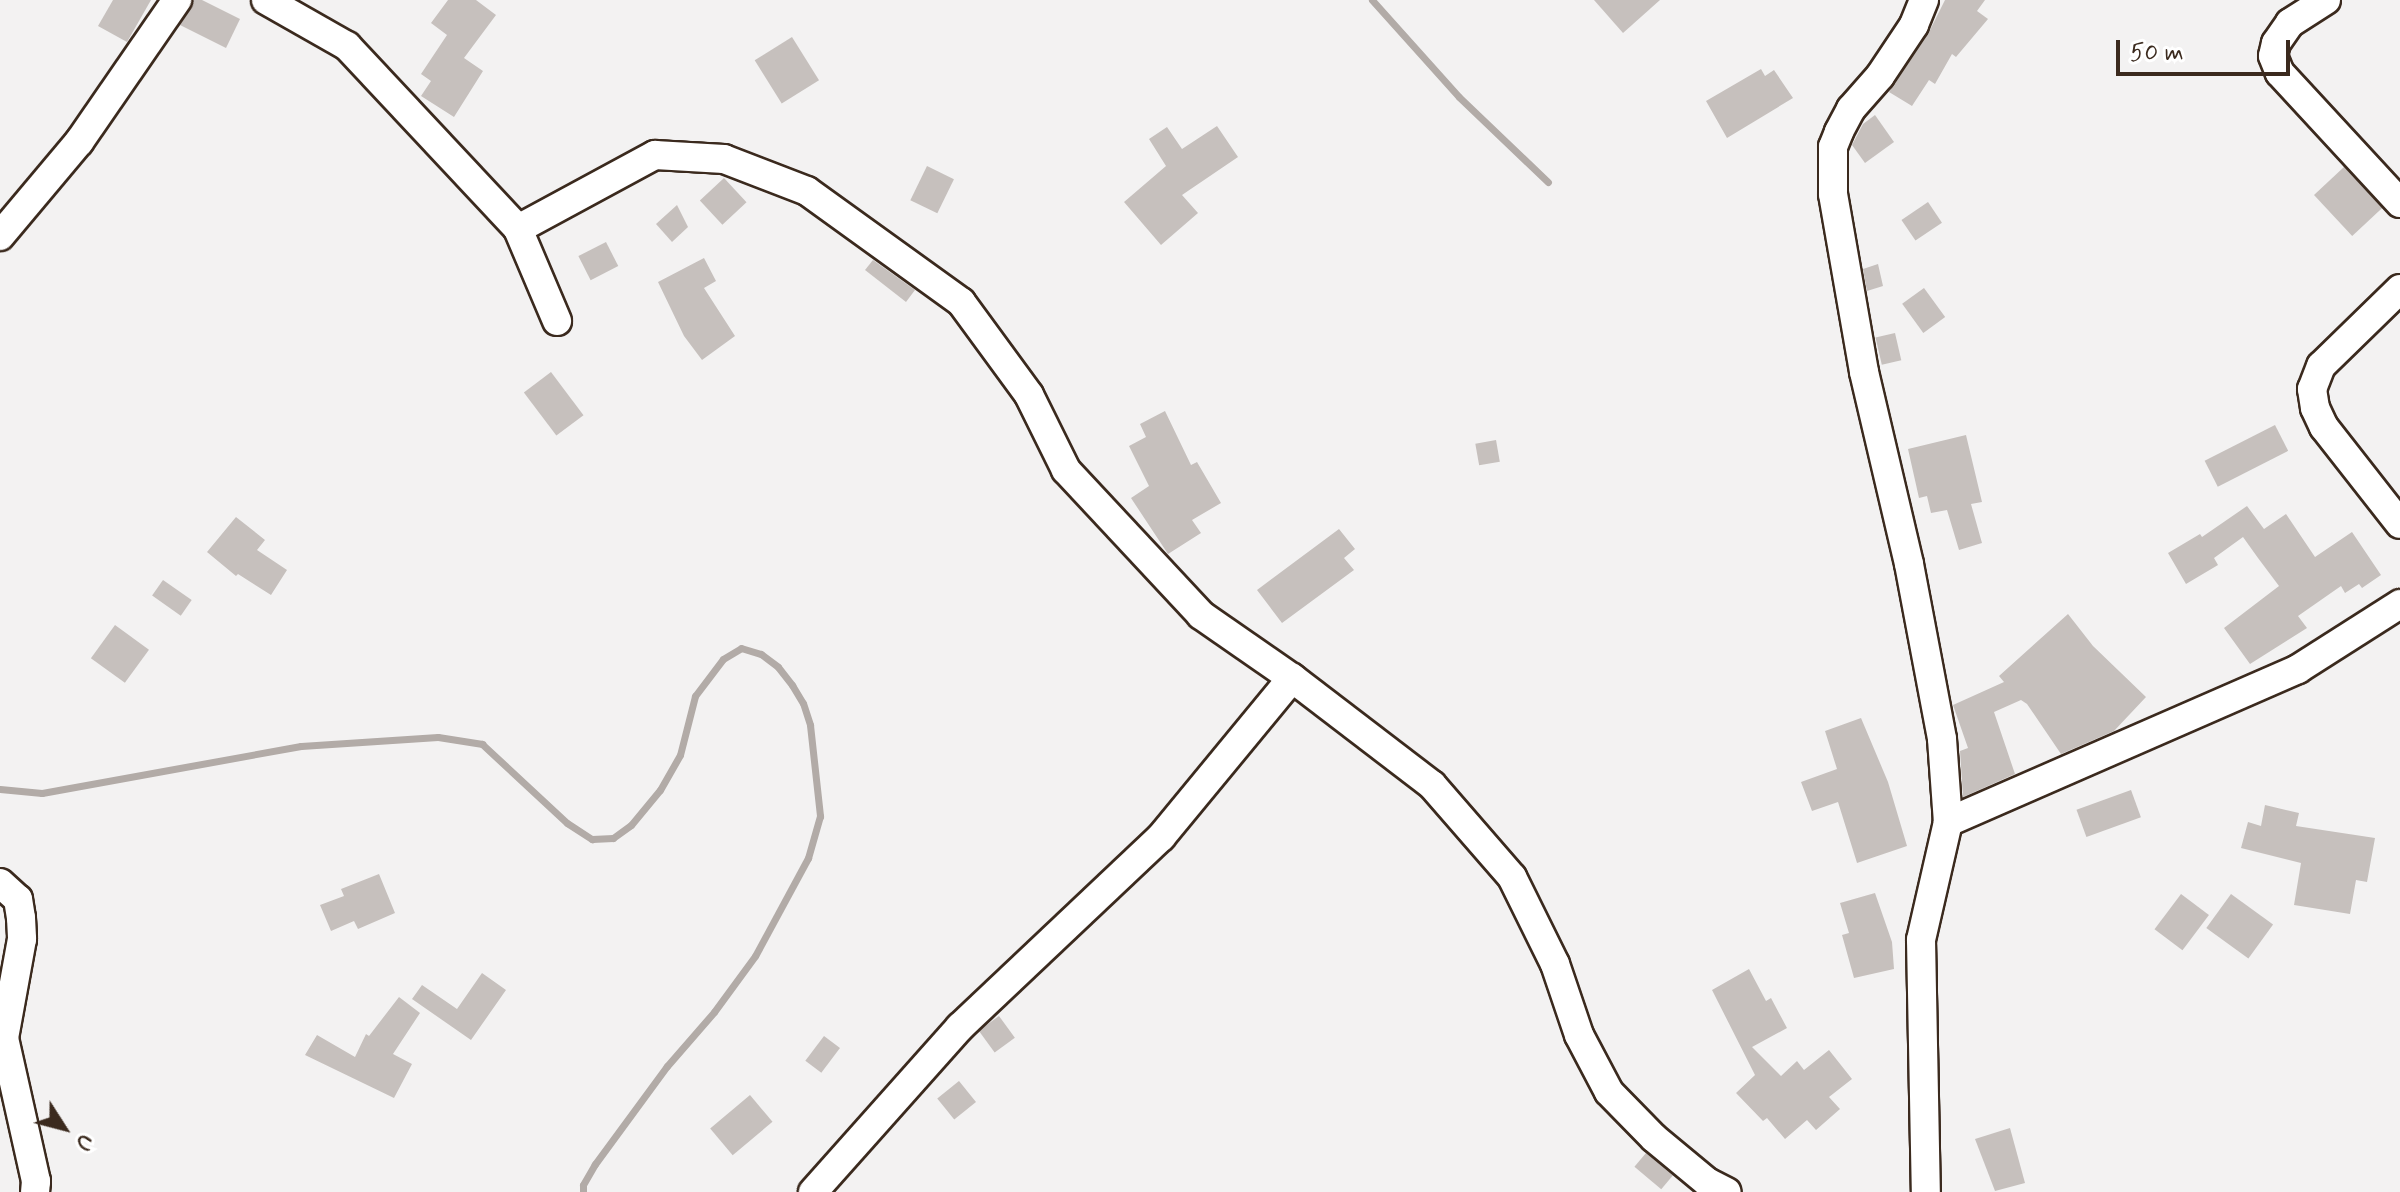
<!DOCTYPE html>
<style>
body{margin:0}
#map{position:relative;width:2400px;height:1192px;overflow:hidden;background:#f3f2f2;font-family:Mynerve,sans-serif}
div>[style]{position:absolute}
.stream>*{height:7px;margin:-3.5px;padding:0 3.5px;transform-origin:3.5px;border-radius:3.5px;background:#b2aba7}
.building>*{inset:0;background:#c6c0bd;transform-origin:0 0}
.roads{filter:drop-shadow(2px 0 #3b2a1e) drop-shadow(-2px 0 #3b2a1e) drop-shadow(0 2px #3b2a1e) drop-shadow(0 -2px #3b2a1e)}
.street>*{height:28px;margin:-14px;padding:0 14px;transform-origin:14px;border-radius:14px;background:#fff}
span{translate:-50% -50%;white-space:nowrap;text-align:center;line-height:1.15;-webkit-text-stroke:6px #fff;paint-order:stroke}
.north{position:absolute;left:24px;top:1088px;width:80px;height:80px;-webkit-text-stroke:6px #fff;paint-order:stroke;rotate:126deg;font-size:22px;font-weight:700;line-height:32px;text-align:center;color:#3b2a1e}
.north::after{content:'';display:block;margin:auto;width:28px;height:36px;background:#3b2a1e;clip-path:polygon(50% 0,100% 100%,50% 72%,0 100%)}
.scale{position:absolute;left:2116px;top:40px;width:174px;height:36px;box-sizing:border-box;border:4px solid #3b2a1e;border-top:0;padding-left:10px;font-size:24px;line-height:28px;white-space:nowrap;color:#3b2a1e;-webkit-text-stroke:6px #fff;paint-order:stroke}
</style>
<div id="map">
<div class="stream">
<div style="left:1372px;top:0;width:130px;rotate:48.1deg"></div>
<div style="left:1459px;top:97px;width:123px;rotate:43.7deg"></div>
<div style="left:0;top:789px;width:42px;rotate:5.4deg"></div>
<div style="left:42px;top:793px;width:263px;rotate:-10.3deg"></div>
<div style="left:301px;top:746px;width:137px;rotate:-3.8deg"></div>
<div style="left:438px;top:737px;width:45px;rotate:9deg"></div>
<div style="left:482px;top:744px;width:116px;rotate:42.9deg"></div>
<div style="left:567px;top:823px;width:30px;rotate:33deg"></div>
<div style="left:592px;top:839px;width:21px;rotate:-3deg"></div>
<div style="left:613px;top:838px;width:22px;rotate:-36deg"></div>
<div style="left:631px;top:825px;width:45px;rotate:-50.4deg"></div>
<div style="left:660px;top:790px;width:40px;rotate:-60.3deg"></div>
<div style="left:680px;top:755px;width:61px;rotate:-75.7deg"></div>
<div style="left:695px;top:696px;width:46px;rotate:-52.9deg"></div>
<div style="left:723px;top:659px;width:21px;rotate:-31deg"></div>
<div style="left:741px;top:648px;width:21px;rotate:17deg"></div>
<div style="left:761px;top:654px;width:21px;rotate:37deg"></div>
<div style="left:778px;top:667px;width:23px;rotate:52deg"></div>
<div style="left:792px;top:685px;width:21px;rotate:59deg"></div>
<div style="left:803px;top:703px;width:23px;rotate:72deg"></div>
<div style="left:810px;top:725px;width:92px;rotate:83.7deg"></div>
<div style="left:820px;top:816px;width:44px;rotate:105.9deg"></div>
<div style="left:808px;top:858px;width:111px;rotate:118.4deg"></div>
<div style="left:755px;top:956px;width:69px;rotate:126.2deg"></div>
<div style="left:714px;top:1012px;width:72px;rotate:131deg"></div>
<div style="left:667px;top:1066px;width:122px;rotate:126.3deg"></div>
<div style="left:595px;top:1164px;width:24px;rotate:120deg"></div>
<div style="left:583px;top:1185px;width:7px;rotate:90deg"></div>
</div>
<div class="building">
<div style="clip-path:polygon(113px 0,151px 0,127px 42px,98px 26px)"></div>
<div style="clip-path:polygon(194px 0,202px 0,240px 19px,226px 48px,180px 25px)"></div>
<div style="clip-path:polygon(448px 0,476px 0,496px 15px,464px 58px,483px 71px,454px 117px,421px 96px,431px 81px,421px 74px,447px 35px,431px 23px)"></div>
<div style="clip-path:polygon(1594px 0,1660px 0,1623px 33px)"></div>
<div style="clip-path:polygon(1945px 0,1985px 0,1977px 11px,1988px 19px,1956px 57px,1952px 54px,1935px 84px,1929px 80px,1912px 106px,1889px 92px,1928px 34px)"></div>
<div style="left:792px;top:37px;width:51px;height:44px;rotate:58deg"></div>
<div style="clip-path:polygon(1761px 69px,1765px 76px,1774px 70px,1793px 98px,1727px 138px,1706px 101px)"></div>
<div style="clip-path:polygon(1875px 115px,1894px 142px,1865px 163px,1852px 145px,1863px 124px)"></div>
<div style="clip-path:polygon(1217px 126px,1238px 157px,1182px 195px,1198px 213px,1161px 245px,1124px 202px,1166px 166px,1149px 139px,1167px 127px,1182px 149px)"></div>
<div style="left:927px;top:166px;width:30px;height:38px;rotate:26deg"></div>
<div style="left:2344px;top:167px;width:56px;height:41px;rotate:47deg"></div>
<div style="left:724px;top:178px;width:33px;height:33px;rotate:47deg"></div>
<div style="left:1928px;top:202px;width:25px;height:32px;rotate:56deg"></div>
<div style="clip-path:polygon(677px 205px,688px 227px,672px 242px,656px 224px)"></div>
<div style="left:606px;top:242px;width:27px;height:31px;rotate:63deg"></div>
<div style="clip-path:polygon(704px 258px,716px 281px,704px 288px,735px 336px,702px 360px,684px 336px,658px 282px)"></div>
<div style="clip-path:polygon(873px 260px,915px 290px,906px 302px,865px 270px)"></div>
<div style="clip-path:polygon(1878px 264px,1883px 286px,1867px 291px,1863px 269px)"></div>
<div style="left:1924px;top:288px;width:36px;height:27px;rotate:54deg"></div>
<div style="left:1895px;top:333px;width:28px;height:20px;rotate:77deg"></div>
<div style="left:551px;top:372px;width:54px;height:34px;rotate:53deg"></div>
<div style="clip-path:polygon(1165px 411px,1191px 465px,1197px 462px,1221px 503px,1192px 520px,1201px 533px,1168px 554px,1131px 498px,1149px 486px,1129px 446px,1146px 437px,1140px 424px)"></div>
<div style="left:2275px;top:425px;width:29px;height:79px;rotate:63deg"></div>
<div style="clip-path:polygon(1966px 435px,1982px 502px,1971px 504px,1982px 543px,1959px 550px,1947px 510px,1931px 513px,1927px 496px,1919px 498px,1908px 449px)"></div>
<div style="left:1496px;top:440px;width:22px;height:21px;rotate:80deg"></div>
<div style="clip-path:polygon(2247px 506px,2264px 529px,2286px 514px,2315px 557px,2352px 532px,2381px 575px,2362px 588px,2359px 584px,2345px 593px,2341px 586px,2298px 616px,2307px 628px,2250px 664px,2224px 628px,2279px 586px,2258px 558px,2243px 537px,2214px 558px,2218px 565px,2186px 584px,2168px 553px,2200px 534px,2202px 537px)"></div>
<div style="clip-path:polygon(236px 517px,265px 540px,257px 550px,287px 570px,271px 595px,238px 574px,236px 576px,207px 552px)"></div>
<div style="clip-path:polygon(1339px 529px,1355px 549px,1344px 558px,1354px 570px,1282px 623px,1257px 590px)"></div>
<div style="left:163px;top:580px;width:35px;height:19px;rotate:35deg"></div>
<div style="clip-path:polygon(2068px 614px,2093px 646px,2146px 697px,2114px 731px,2061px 754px,2027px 704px,2021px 700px,1994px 712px,2015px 774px,1963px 797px,1960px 751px,1968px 748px,1953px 705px,2004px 682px,1999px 676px)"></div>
<div style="left:115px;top:625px;width:42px;height:41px;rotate:36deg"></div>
<div style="clip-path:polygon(1861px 718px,1888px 782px,1907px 846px,1857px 863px,1838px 802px,1812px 811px,1801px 782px,1837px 769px,1825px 731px)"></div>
<div style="left:2131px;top:790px;width:29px;height:58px;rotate:70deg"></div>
<div style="clip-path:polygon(2265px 805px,2299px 813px,2296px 826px,2375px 838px,2367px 882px,2356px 880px,2350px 914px,2294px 905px,2301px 863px,2241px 848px,2248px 822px,2261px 826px)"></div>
<div style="clip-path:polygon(379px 874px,395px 913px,358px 929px,354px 921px,331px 931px,320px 905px,344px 896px,341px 889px)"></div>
<div style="clip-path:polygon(1875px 893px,1892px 942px,1894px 969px,1854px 978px,1842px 935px,1849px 933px,1840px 903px)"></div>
<div style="left:2181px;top:894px;width:35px;height:44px;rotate:37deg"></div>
<div style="left:2231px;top:894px;width:52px;height:42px;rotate:36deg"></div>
<div style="clip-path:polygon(1749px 969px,1766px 1001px,1771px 998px,1787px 1028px,1752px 1047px,1781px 1076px,1797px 1061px,1804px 1070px,1829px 1050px,1852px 1079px,1829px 1097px,1840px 1109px,1816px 1130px,1807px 1120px,1785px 1139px,1767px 1118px,1763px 1121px,1736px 1093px,1755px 1075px,1712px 990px)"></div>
<div style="clip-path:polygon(482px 973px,506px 990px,471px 1040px,412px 999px,422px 985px,457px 1009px)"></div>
<div style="clip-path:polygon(399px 997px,420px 1013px,393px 1054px,412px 1064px,394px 1098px,305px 1055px,317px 1035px,355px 1057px,366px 1034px,369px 1036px)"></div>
<div style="left:999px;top:1016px;width:27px;height:25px;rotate:54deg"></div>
<div style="left:824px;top:1036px;width:20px;height:31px;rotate:37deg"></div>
<div style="left:959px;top:1081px;width:27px;height:28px;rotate:51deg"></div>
<div style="left:750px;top:1095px;width:35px;height:52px;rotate:50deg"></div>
<div style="clip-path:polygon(2010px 1128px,2025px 1183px,1995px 1191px,1975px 1139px)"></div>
<div style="left:1646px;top:1153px;width:35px;height:18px;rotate:40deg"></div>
</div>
<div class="roads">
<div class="street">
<div style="left:266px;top:0;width:93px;rotate:29.6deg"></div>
<div style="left:347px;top:46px;width:250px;rotate:46.9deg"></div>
<div style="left:518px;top:229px;width:100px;rotate:67deg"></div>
<div style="left:1924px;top:0;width:27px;rotate:112deg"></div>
<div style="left:1914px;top:25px;width:61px;rotate:123.7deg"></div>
<div style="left:1880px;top:76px;width:44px;rotate:131.3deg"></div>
<div style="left:1851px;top:109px;width:26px;rotate:118deg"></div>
<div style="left:1839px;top:132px;width:16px;rotate:112deg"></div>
<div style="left:1833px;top:147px;width:47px;rotate:90deg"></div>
<div style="left:1833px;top:194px;width:181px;rotate:80.1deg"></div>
<div style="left:1864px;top:372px;width:197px;rotate:76.8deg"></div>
<div style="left:1909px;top:564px;width:178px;rotate:79.3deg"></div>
<div style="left:1942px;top:739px;width:83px;rotate:85.9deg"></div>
<div style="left:1948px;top:822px;width:121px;rotate:102.9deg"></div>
<div style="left:1921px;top:940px;width:252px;rotate:88.9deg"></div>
<div style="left:2326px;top:0;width:43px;rotate:147.4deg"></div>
<div style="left:2290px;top:23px;width:24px;rotate:125deg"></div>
<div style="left:2276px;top:43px;width:13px;rotate:103deg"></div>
<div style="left:2273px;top:56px;width:18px;rotate:68deg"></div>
<div style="left:2280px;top:73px;width:177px;rotate:47.3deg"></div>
<div style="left:518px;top:229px;width:156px;rotate:-28.4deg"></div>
<div style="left:655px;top:155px;width:69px;rotate:3.3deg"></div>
<div style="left:724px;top:159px;width:89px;rotate:21.1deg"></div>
<div style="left:807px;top:191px;width:190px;rotate:35.8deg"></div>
<div style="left:961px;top:302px;width:115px;rotate:53.8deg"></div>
<div style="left:1029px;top:395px;width:84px;rotate:63.7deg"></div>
<div style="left:1066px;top:470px;width:198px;rotate:47deg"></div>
<div style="left:1201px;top:615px;width:111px;rotate:34.7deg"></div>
<div style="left:1292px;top:678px;width:176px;rotate:37.4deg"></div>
<div style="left:1432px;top:785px;width:122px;rotate:49deg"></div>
<div style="left:1512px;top:877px;width:97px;rotate:63.7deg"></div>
<div style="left:1555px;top:964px;width:75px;rotate:71.3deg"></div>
<div style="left:1579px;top:1035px;width:64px;rotate:62.2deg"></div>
<div style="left:1609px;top:1092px;width:64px;rotate:45.6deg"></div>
<div style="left:1654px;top:1138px;width:69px;rotate:39.7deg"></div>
<div style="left:1707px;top:1182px;width:22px;rotate:27deg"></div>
<div style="left:0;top:236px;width:123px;rotate:-50deg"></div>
<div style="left:79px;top:142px;width:173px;rotate:-55.4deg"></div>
<div style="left:2400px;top:289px;width:110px;rotate:135.7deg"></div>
<div style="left:2321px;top:366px;width:25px;rotate:111deg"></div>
<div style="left:2312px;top:389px;width:19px;rotate:81deg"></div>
<div style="left:2315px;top:408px;width:21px;rotate:65deg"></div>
<div style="left:2324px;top:427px;width:123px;rotate:51.9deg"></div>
<div style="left:1948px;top:822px;width:382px;rotate:-23.6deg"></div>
<div style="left:2298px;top:669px;width:121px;rotate:-32.5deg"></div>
<div style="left:0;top:883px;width:24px;rotate:42deg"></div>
<div style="left:18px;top:899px;width:19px;rotate:81deg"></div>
<div style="left:21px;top:918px;width:21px;rotate:87deg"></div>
<div style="left:22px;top:939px;width:101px;rotate:100.3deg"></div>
<div style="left:4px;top:1038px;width:147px;rotate:77.4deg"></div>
<div style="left:36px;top:1181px;width:11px;rotate:95deg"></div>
<div style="left:813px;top:1192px;width:221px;rotate:-48.3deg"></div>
<div style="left:960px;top:1027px;width:277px;rotate:-43.4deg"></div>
<div style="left:1161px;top:837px;width:206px;rotate:-50.5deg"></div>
</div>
</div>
<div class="north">U</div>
<div class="scale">50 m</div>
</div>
